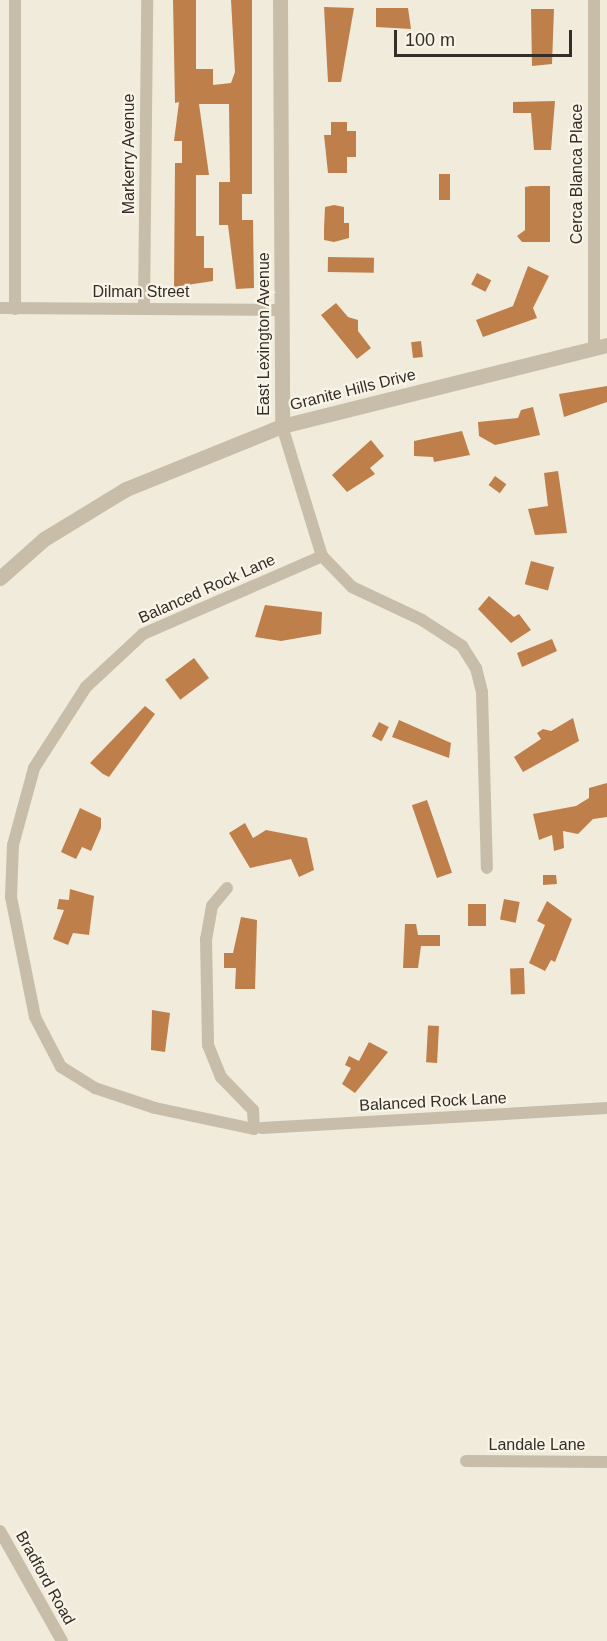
<!DOCTYPE html>
<style>
body{margin:0}
#map{position:relative;width:607px;height:1641px;overflow:hidden;background:#f0ebdb;font-family:Helvetica,sans-serif}
div>[style]{position:absolute}
.building>*{inset:0;background:#bf7f4a;transform-origin:0 0}
.minor>*{height:12px;margin:-6px;padding:0 6px;transform-origin:6px;border-radius:6px;background:#c8bda8}
.tertiary>*{height:15px;margin:-7.5px;padding:0 7.5px;transform-origin:7.5px;border-radius:7.5px;background:#c8bda8}
span{translate:-50% -50%;white-space:nowrap;text-align:center;line-height:1.15;-webkit-text-stroke:4.5px #f8f4e7;paint-order:stroke}
.street-label{font-size:16px;color:#352e28}
.scale{position:absolute;left:394px;top:30px;width:178px;height:27px;box-sizing:border-box;border:3px solid #352e28;border-top:0;padding-left:8px;font-size:18px;line-height:21px;white-space:nowrap;color:#352e28;-webkit-text-stroke:4px #f8f4e7;paint-order:stroke}
</style>
<div id="map">
<div class="building">
<div style="clip-path:polygon(173px 0,196px 0,196px 69px,213px 69px,213px 85px,231px 83px,235px 72px,231px 0,252px 0,252px 194px,242px 194px,242px 220px,253px 220px,254px 288px,236px 289px,228px 225px,219px 225px,219px 182px,230px 182px,229px 104px,199px 104px,209px 175px,196px 175px,196px 236px,204px 236px,204px 268px,213px 268px,213px 281px,174px 287px,175px 163px,182px 163px,182px 141px,174px 141px,179px 102px,175px 103px)"></div>
<div style="clip-path:polygon(324px 7px,354px 8px,341px 82px,328px 82px)"></div>
<div style="clip-path:polygon(376px 8px,408px 8px,411px 29px,376px 27px)"></div>
<div style="clip-path:polygon(531px 9px,554px 9px,552px 64px,532px 66px)"></div>
<div style="clip-path:polygon(555px 101px,551px 150px,534px 150px,531px 113px,513px 113px,513px 102px)"></div>
<div style="clip-path:polygon(331px 122px,347px 122px,347px 131px,356px 131px,356px 157px,347px 157px,347px 173px,328px 173px,324px 135px,331px 135px)"></div>
<div style="left:439px;top:174px;width:11px;height:26px"></div>
<div style="clip-path:polygon(531px 186px,550px 186px,550px 242px,522px 242px,517px 236px,525px 230px,525px 187px)"></div>
<div style="clip-path:polygon(334px 205px,344px 207px,344px 223px,349px 223px,349px 238px,334px 242px,324px 240px,324px 229px,325px 207px)"></div>
<div style="left:328px;top:257px;width:46px;height:15px;rotate:1deg"></div>
<div style="clip-path:polygon(528px 266px,549px 276px,533px 308px,537px 318px,483px 337px,476px 320px,513px 306px)"></div>
<div style="left:477px;top:273px;width:16px;height:13px;rotate:27deg"></div>
<div style="clip-path:polygon(336px 303px,348px 317px,358px 320px,358px 331px,371px 348px,357px 359px,321px 315px)"></div>
<div style="left:421px;top:341px;width:16px;height:10px;rotate:83deg"></div>
<div style="clip-path:polygon(607px 386px,607px 402px,564px 417px,559px 394px)"></div>
<div style="clip-path:polygon(533px 407px,540px 435px,495px 445px,479px 436px,478px 422px,518px 418px,521px 410px)"></div>
<div style="clip-path:polygon(462px 431px,470px 455px,434px 462px,433px 457px,414px 456px,414px 441px)"></div>
<div style="clip-path:polygon(371px 440px,384px 456px,370px 468px,375px 474px,347px 492px,332px 475px)"></div>
<div style="clip-path:polygon(558px 471px,567px 533px,535px 535px,528px 509px,548px 506px,544px 473px)"></div>
<div style="left:495px;top:476px;width:14px;height:11px;rotate:36deg"></div>
<div style="left:531px;top:561px;width:24px;height:24px;rotate:15deg"></div>
<div style="clip-path:polygon(489px 596px,514px 617px,519px 614px,531px 630px,511px 643px,478px 609px)"></div>
<div style="clip-path:polygon(265px 605px,322px 612px,321px 634px,281px 641px,255px 637px)"></div>
<div style="clip-path:polygon(552px 639px,557px 651px,522px 667px,517px 653px)"></div>
<div style="left:194px;top:658px;width:25px;height:36px;rotate:53deg"></div>
<div style="clip-path:polygon(145px 706px,155px 714px,109px 777px,103px 774px,90px 763px)"></div>
<div style="clip-path:polygon(573px 718px,579px 741px,523px 772px,514px 757px,541px 739px,537px 733px,543px 729px,551px 731px)"></div>
<div style="clip-path:polygon(399px 720px,451px 743px,449px 758px,392px 737px)"></div>
<div style="left:379px;top:722px;width:11px;height:16px;rotate:27deg"></div>
<div style="clip-path:polygon(607px 783px,607px 817px,593px 819px,578px 834px,563px 831px,564px 848px,554px 851px,552px 835px,539px 840px,533px 814px,576px 806px,589px 798px,589px 788px)"></div>
<div style="left:427px;top:800px;width:77px;height:16px;rotate:71deg"></div>
<div style="clip-path:polygon(80px 808px,101px 818px,101px 828px,91px 851px,82px 847px,76px 859px,61px 852px)"></div>
<div style="clip-path:polygon(245px 823px,253px 838px,266px 830px,307px 838px,314px 870px,299px 877px,291px 859px,250px 868px,229px 833px)"></div>
<div style="clip-path:polygon(543px 875px,556px 875px,557px 884px,543px 885px)"></div>
<div style="clip-path:polygon(70px 889px,94px 896px,89px 935px,73px 933px,68px 945px,53px 939px,64px 910px,57px 909px,59px 899px,69px 900px)"></div>
<div style="left:504px;top:899px;width:16px;height:21px;rotate:11deg"></div>
<div style="clip-path:polygon(547px 901px,572px 919px,555px 962px,551px 960px,545px 971px,529px 963px,545px 925px,537px 921px)"></div>
<div style="left:468px;top:904px;width:18px;height:22px"></div>
<div style="clip-path:polygon(241px 917px,257px 920px,255px 989px,235px 989px,236px 968px,224px 968px,224px 953px,233px 953px)"></div>
<div style="clip-path:polygon(405px 924px,416px 924px,418px 935px,440px 935px,440px 946px,421px 946px,418px 968px,403px 968px)"></div>
<div style="left:524px;top:968px;width:26px;height:14px;rotate:88deg"></div>
<div style="clip-path:polygon(152px 1010px,170px 1013px,165px 1052px,151px 1050px)"></div>
<div style="left:439px;top:1026px;width:37px;height:11px;rotate:93deg"></div>
<div style="clip-path:polygon(369px 1042px,388px 1052px,355px 1093px,342px 1084px,351px 1068px,345px 1065px,349px 1056px,359px 1061px)"></div>
</div>
<div class="minor">
<div style="left:15px;top:0;width:309px;rotate:90deg"></div>
<div style="left:0;top:308px;width:282px;rotate:0.4deg"></div>
<div style="left:144px;top:309px;width:309px;rotate:-89.4deg"></div>
<div style="left:594px;top:348px;width:348px;rotate:-90deg"></div>
<div style="left:282px;top:426px;width:136px;rotate:72.9deg"></div>
<div style="left:322px;top:556px;width:43px;rotate:45.9deg"></div>
<div style="left:352px;top:587px;width:77px;rotate:25.2deg"></div>
<div style="left:422px;top:620px;width:48px;rotate:33deg"></div>
<div style="left:462px;top:646px;width:26px;rotate:58deg"></div>
<div style="left:476px;top:668px;width:25px;rotate:76deg"></div>
<div style="left:482px;top:692px;width:176px;rotate:88.4deg"></div>
<div style="left:227px;top:888px;width:23px;rotate:130deg"></div>
<div style="left:212px;top:906px;width:34px;rotate:100deg"></div>
<div style="left:206px;top:939px;width:106px;rotate:88.9deg"></div>
<div style="left:208px;top:1045px;width:35px;rotate:68deg"></div>
<div style="left:221px;top:1077px;width:46px;rotate:45.9deg"></div>
<div style="left:253px;top:1110px;width:19px;rotate:87deg"></div>
<div style="left:254px;top:1129px;width:101px;rotate:-168deg"></div>
<div style="left:155px;top:1108px;width:63px;rotate:-161.6deg"></div>
<div style="left:95px;top:1088px;width:40px;rotate:-148deg"></div>
<div style="left:61px;top:1067px;width:56px;rotate:-117.5deg"></div>
<div style="left:35px;top:1017px;width:122px;rotate:-101.3deg"></div>
<div style="left:11px;top:897px;width:52px;rotate:-87.8deg"></div>
<div style="left:13px;top:845px;width:80px;rotate:-74.7deg"></div>
<div style="left:34px;top:768px;width:96px;rotate:-57.3deg"></div>
<div style="left:86px;top:687px;width:78px;rotate:-42.9deg"></div>
<div style="left:143px;top:634px;width:195px;rotate:-23.5deg"></div>
<div style="left:262px;top:1128px;width:346px;rotate:-3.3deg"></div>
<div style="left:466px;top:1461px;width:141px;rotate:0.4deg"></div>
<div style="left:0;top:1531px;width:126px;rotate:60.6deg"></div>
</div>
<div class="tertiary">
<div style="left:280px;top:0;width:426px;rotate:89.7deg"></div>
<div style="left:0;top:578px;width:59px;rotate:-41.6deg"></div>
<div style="left:44px;top:539px;width:96px;rotate:-31.4deg"></div>
<div style="left:126px;top:489px;width:168px;rotate:-22deg"></div>
<div style="left:282px;top:426px;width:335px;rotate:-14deg"></div>
</div>
<div class="street-label">
<span style="left:129px;top:154px;rotate:-90deg">Markerry Avenue</span>
<span style="left:577px;top:174px;rotate:-90deg">Cerca Blanca Place</span>
<span style="left:141px;top:292px">Dilman Street</span>
<span style="left:264px;top:334px;rotate:-90deg">East Lexington Avenue</span>
<span style="left:353px;top:390px;rotate:-14deg">Granite Hills Drive</span>
<span style="left:207px;top:589px;rotate:-24deg">Balanced Rock Lane</span>
<span style="left:433px;top:1102px;rotate:-3deg">Balanced Rock Lane</span>
<span style="left:537px;top:1445px">Landale Lane</span>
<span style="left:45px;top:1578px;rotate:61deg">Bradford Road</span>
</div>
<div class="scale">100 m</div>
</div>
